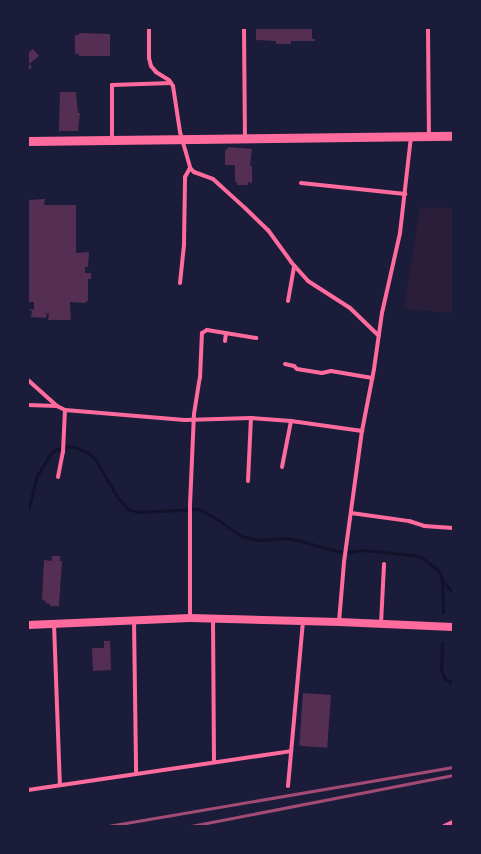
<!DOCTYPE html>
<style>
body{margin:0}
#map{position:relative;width:481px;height:854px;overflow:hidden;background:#1b1b3a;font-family:Mulish,sans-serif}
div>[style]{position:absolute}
.green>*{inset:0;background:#2a1e3b}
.stream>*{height:3px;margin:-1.5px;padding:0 1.5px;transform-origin:1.5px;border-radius:1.5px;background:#12122b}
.building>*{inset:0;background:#542f53;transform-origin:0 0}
.minor>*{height:4px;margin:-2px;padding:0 2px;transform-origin:2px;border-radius:2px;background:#ff6b9d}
.secondary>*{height:8px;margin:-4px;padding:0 4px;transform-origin:4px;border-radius:4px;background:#ff6b9d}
.trunk>*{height:9px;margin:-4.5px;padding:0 4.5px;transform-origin:4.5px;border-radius:4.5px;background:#ff6b9d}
.rail>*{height:3px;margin:-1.5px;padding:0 1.5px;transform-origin:1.5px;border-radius:1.5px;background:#a44b75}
span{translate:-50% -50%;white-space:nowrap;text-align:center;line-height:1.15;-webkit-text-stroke:4px #1b1b3a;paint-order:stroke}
.frame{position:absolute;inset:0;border:29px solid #1b1b3a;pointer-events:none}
</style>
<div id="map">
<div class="green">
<div style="clip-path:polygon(420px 207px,453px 208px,453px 313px,404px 309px)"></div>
</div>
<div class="stream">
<div style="left:28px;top:511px;width:36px;rotate:-76deg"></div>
<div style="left:37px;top:476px;width:26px;rotate:-59deg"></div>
<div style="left:50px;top:454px;width:6px;rotate:-39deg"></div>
<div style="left:55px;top:450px;width:14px;rotate:-17deg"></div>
<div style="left:68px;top:446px;width:7px;rotate:8deg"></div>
<div style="left:75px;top:447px;width:13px;rotate:23deg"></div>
<div style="left:87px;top:452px;width:11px;rotate:41deg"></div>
<div style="left:95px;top:459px;width:45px;rotate:59.5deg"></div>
<div style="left:118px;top:498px;width:15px;rotate:48deg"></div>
<div style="left:128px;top:509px;width:10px;rotate:17deg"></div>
<div style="left:138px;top:512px;width:60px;rotate:-2.9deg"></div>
<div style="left:198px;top:509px;width:18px;rotate:27deg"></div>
<div style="left:214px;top:517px;width:33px;rotate:35deg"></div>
<div style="left:241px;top:536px;width:17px;rotate:13deg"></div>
<div style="left:258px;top:540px;width:26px;rotate:-4deg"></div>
<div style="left:284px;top:538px;width:13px;rotate:9deg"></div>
<div style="left:297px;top:540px;width:41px;rotate:15.4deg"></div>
<div style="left:337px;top:551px;width:14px;rotate:4deg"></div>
<div style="left:351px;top:552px;width:11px;rotate:-10deg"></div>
<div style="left:362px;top:550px;width:51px;rotate:5.6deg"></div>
<div style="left:413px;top:555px;width:8px;rotate:14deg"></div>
<div style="left:421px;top:557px;width:23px;rotate:38deg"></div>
<div style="left:439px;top:571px;width:9px;rotate:72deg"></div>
<div style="left:442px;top:580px;width:32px;rotate:88deg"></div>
<div style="left:442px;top:580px;width:17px;rotate:50deg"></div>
<div style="left:442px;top:643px;width:27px;rotate:92deg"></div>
<div style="left:441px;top:670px;width:9px;rotate:69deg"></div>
<div style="left:444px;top:678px;width:10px;rotate:29deg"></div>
</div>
<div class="building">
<div style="clip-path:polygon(256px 28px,312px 28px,312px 39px,315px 39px,315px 41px,291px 41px,291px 44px,276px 44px,276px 41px,256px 40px)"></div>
<div style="clip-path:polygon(79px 33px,110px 34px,110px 56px,79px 56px,79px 54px,75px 54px,75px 35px,79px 35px)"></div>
<div style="clip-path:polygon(33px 49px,39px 56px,29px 64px,32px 67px,29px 70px,28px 53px)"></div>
<div style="clip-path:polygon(60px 92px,76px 92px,78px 113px,80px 113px,78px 131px,59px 131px)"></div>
<div style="clip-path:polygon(229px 147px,252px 149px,250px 166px,252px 166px,252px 183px,248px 182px,248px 185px,237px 185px,237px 182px,235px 182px,235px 165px,225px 165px,225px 151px)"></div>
<div style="clip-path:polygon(45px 199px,44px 205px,76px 205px,76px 253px,89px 252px,88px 267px,85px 267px,85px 273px,91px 273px,91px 279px,88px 279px,88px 301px,86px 301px,86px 303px,70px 302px,71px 320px,48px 320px,49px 313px,47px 313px,46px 318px,31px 317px,32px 311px,30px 311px,30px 309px,34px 310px,34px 302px,28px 302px,28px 200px)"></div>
<div style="clip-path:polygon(52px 556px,60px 556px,60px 561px,62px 561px,59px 606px,50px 606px,50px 604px,46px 603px,46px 601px,42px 600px,44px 560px,52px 561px)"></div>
<div style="clip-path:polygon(104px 641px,110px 641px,111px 670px,93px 671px,92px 648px,104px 648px)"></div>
<div style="left:303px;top:693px;width:28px;height:53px;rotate:4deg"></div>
</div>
<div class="minor">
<div style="left:149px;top:28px;width:30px;rotate:90deg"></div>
<div style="left:149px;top:58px;width:8px;rotate:76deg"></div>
<div style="left:151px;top:66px;width:8px;rotate:50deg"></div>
<div style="left:156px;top:72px;width:15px;rotate:32deg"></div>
<div style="left:169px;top:80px;width:7px;rotate:56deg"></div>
<div style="left:173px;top:86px;width:47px;rotate:81.3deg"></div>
<div style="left:180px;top:132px;width:37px;rotate:74deg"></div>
<div style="left:190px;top:168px;width:6px;rotate:45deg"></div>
<div style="left:194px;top:172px;width:20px;rotate:20deg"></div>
<div style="left:213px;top:179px;width:43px;rotate:42.2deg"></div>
<div style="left:245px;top:208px;width:32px;rotate:44deg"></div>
<div style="left:268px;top:230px;width:39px;rotate:54deg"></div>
<div style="left:291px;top:262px;width:25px;rotate:48deg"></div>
<div style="left:308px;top:281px;width:50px;rotate:32.7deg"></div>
<div style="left:350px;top:308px;width:40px;rotate:44deg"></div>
<div style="left:244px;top:28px;width:110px;rotate:89.5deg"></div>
<div style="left:428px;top:28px;width:108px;rotate:89.5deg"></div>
<div style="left:112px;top:140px;width:55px;rotate:-90deg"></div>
<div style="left:112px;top:85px;width:59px;rotate:-1.9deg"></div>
<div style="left:301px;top:183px;width:105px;rotate:6deg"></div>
<div style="left:180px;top:283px;width:39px;rotate:-84deg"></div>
<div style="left:184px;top:244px;width:67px;rotate:-89.1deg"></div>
<div style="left:185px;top:177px;width:10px;rotate:-61deg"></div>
<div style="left:288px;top:301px;width:36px;rotate:-80deg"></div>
<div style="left:225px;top:341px;width:8px;rotate:-83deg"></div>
<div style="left:285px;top:364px;width:9px;rotate:13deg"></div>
<div style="left:294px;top:366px;width:4px;rotate:45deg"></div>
<div style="left:297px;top:369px;width:25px;rotate:9deg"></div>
<div style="left:322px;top:373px;width:9px;rotate:-13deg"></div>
<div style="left:331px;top:371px;width:42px;rotate:9.7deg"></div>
<div style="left:28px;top:380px;width:39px;rotate:42deg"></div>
<div style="left:57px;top:406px;width:9px;rotate:27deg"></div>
<div style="left:65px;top:410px;width:120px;rotate:4.8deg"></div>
<div style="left:185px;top:420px;width:66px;rotate:-1.7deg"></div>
<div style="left:251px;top:418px;width:40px;rotate:4.3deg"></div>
<div style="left:291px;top:421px;width:72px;rotate:8deg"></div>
<div style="left:28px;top:405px;width:29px;rotate:2deg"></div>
<div style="left:282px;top:467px;width:47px;rotate:-78.9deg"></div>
<div style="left:58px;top:477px;width:25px;rotate:-79deg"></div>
<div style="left:63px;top:452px;width:42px;rotate:-87.3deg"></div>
<div style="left:248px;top:481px;width:63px;rotate:-87.3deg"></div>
<div style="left:351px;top:513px;width:59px;rotate:7.9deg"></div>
<div style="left:409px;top:521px;width:16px;rotate:18deg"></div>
<div style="left:424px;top:526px;width:29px;rotate:4deg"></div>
<div style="left:190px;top:618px;width:113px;rotate:-90deg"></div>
<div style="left:190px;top:505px;width:91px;rotate:-87.5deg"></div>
<div style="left:194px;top:414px;width:36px;rotate:-81deg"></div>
<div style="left:200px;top:378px;width:45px;rotate:-87.5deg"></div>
<div style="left:202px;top:333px;width:6px;rotate:-31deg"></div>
<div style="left:207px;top:330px;width:50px;rotate:9.3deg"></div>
<div style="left:213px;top:619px;width:143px;rotate:89.6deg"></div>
<div style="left:134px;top:621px;width:152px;rotate:89.2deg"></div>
<div style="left:339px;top:622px;width:60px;rotate:-85.2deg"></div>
<div style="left:344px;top:562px;width:132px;rotate:-82.2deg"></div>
<div style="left:362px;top:431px;width:63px;rotate:-79deg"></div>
<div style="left:374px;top:369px;width:57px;rotate:-81.9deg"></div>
<div style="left:382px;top:313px;width:82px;rotate:-77.3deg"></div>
<div style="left:400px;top:233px;width:97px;rotate:-83.5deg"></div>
<div style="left:54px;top:624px;width:161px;rotate:87.9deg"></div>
<div style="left:381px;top:624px;width:60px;rotate:-87.1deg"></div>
<div style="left:288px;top:786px;width:166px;rotate:-84.8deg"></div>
<div style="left:28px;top:790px;width:266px;rotate:-8.4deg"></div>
<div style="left:444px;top:826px;width:10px;rotate:-24deg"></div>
</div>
<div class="secondary">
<div style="left:28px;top:625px;width:162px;rotate:-2.5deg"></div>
<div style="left:190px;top:618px;width:149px;rotate:1.5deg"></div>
<div style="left:339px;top:622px;width:114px;rotate:2.5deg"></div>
</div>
<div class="trunk">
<div style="left:28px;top:141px;width:425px;rotate:-0.7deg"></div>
</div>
<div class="rail">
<div style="left:108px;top:826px;width:350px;rotate:-9.7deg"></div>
<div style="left:191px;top:826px;width:267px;rotate:-11deg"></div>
</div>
<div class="frame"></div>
</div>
